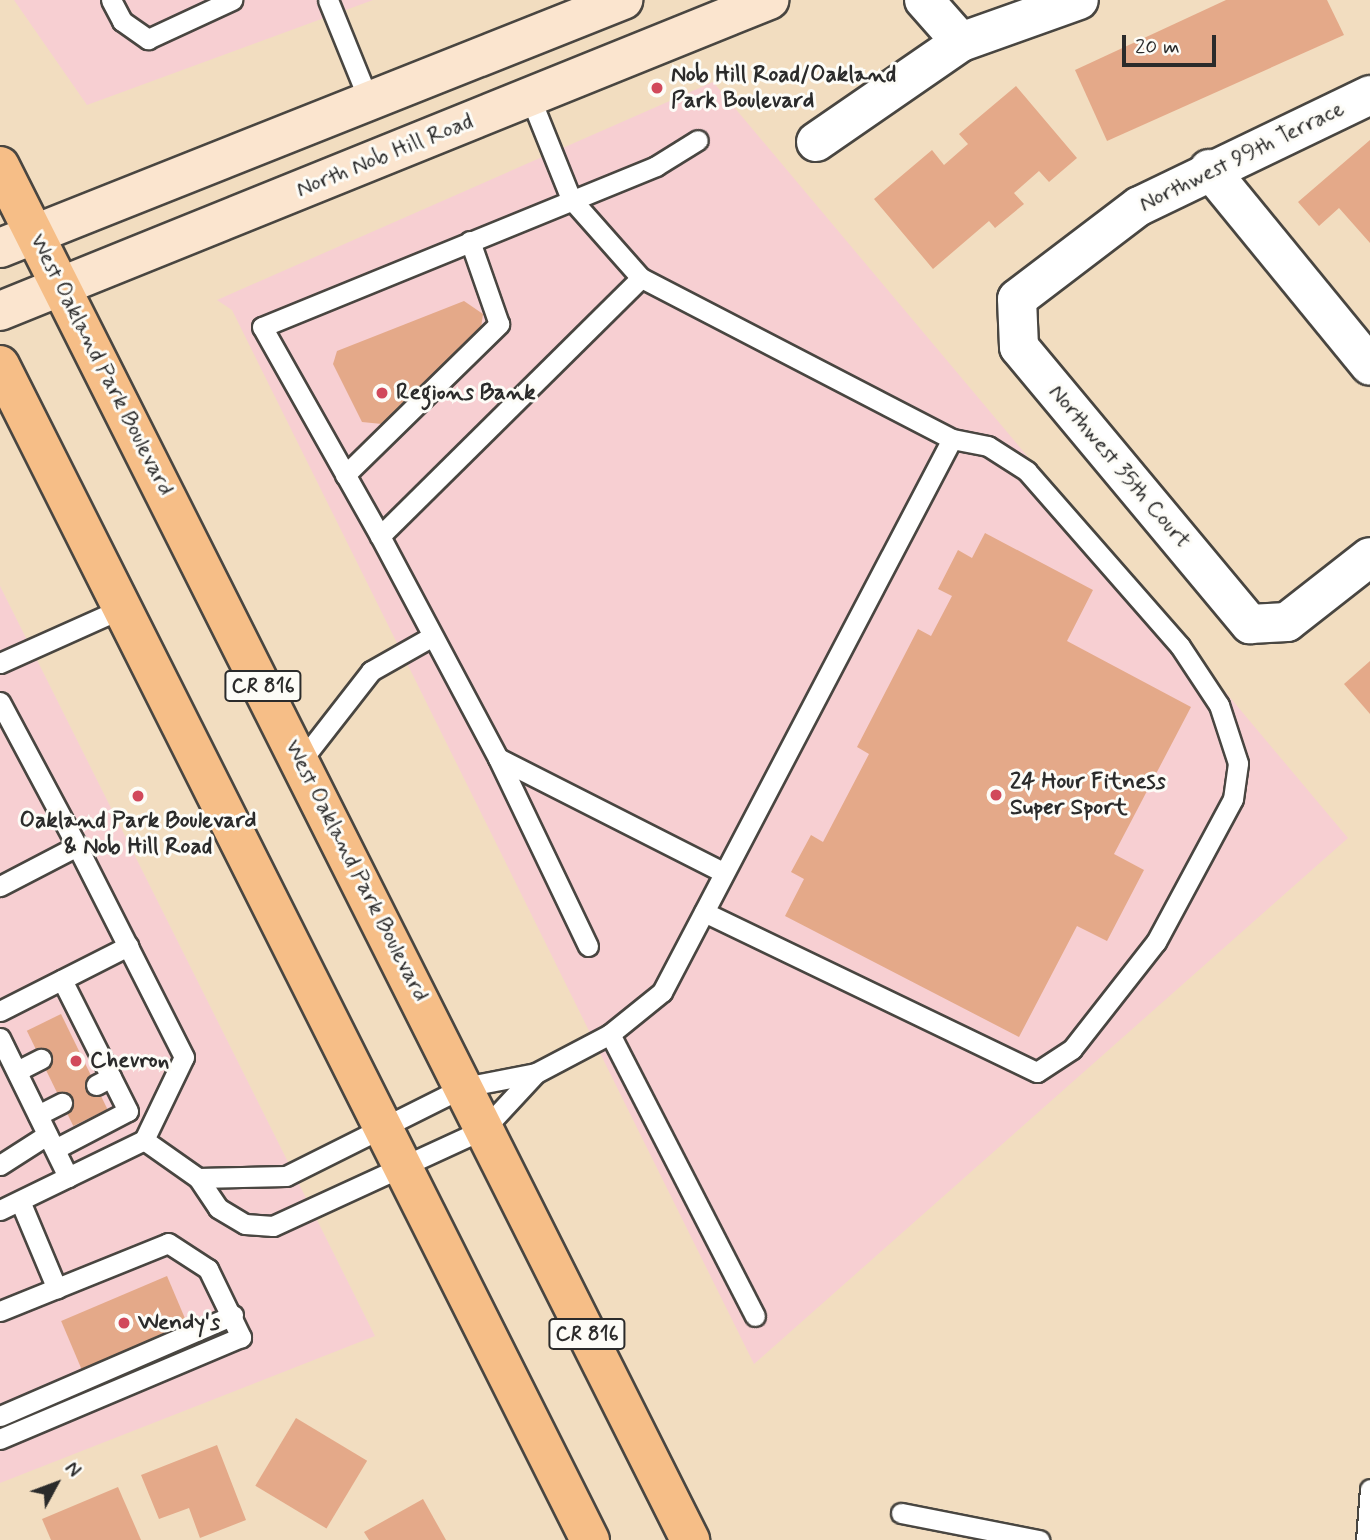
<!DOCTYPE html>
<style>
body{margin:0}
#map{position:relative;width:1370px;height:1540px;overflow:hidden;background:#f2ddc0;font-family:Mynerve,sans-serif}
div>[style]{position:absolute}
.built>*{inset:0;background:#f7cfd2}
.building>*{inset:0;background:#e4a989;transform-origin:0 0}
.roads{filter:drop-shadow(2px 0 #494641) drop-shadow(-2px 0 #494641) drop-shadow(0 2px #494641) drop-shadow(0 -2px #494641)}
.service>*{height:19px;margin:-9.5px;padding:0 9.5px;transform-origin:9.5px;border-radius:9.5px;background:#fff}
.minor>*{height:38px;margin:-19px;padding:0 19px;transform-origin:19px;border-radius:19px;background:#fff}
.secondary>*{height:38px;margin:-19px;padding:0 19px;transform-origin:19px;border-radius:19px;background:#fbe5cf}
.primary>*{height:38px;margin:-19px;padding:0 19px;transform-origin:19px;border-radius:19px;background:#f6be87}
.dots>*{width:19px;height:19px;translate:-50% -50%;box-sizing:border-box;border:4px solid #fdfcf7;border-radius:50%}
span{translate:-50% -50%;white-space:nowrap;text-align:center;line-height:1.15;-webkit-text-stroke:6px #fdfcf7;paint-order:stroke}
.shield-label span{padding:2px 5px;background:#fdfcf7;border:2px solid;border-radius:5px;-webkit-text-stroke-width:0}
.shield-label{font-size:21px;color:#2b2b2b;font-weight:700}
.poi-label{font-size:23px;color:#2b2b2b;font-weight:700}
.left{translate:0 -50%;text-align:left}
.street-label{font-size:23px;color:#2b2b2b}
.north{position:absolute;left:21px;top:1449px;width:70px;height:70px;-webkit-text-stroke:5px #fdfcf7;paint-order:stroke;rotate:49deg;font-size:19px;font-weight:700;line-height:28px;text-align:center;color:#2b2b2b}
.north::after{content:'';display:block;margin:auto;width:24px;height:32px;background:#2b2b2b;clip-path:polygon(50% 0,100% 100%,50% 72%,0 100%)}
.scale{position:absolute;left:1122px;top:35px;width:94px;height:32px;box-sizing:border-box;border:4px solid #2b2b2b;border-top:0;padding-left:9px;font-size:21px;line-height:24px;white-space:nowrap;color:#2b2b2b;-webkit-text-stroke:5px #fdfcf7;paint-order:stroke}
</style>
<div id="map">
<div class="built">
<div style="clip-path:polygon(14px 0,373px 0,87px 105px)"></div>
<div style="clip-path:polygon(713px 82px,1348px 838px,754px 1364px,232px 310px,217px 300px)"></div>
<div style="clip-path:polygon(0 586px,375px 1336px,0 1483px)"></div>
</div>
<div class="building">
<div style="clip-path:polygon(1226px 0,1327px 0,1344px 35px,1107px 141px,1075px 70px)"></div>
<div style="clip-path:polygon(1016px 86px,1077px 158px,1049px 182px,1039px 171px,1014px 193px,1024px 204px,995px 228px,989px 221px,933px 269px,874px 199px,932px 150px,944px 165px,968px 144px,959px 134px)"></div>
<div style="clip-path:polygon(1370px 140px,1370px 243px,1339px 208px,1319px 226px,1298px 202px)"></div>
<div style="clip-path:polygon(464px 301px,483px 314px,480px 335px,382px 424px,362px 422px,333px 364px,337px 351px)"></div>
<div style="clip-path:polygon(985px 533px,1093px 590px,1067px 641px,1191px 707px,1114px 854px,1144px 870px,1107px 941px,1077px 926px,1019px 1037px,785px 916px,804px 879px,791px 872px,811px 835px,823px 842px,869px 754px,857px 747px,918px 629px,931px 636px,952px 596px,938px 589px,958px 550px,972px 558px)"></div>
<div style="clip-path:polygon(1370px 661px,1370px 714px,1344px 684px)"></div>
<div style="left:61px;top:1014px;width:106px;height:38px;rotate:64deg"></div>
<div style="left:167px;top:1276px;width:54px;height:115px;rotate:67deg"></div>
<div style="left:296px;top:1418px;width:83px;height:79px;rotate:31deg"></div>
<div style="clip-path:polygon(217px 1445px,246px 1520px,200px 1538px,189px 1508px,159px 1519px,141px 1475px)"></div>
<div style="clip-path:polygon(118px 1487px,141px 1540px,51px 1540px,42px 1519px)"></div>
<div style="clip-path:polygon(423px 1499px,446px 1540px,369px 1540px,364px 1532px)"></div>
</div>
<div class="roads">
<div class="service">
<div style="left:111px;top:0;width:24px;rotate:62deg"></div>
<div style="left:122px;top:21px;width:32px;rotate:35deg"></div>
<div style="left:148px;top:39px;width:93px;rotate:-24.9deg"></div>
<div style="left:328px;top:0;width:109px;rotate:67.9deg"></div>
<div style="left:345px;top:475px;width:216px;rotate:-44.4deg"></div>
<div style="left:499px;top:324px;width:88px;rotate:-109.3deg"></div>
<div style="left:380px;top:536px;width:240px;rotate:-119.4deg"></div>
<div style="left:262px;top:327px;width:426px;rotate:-22.2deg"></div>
<div style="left:656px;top:166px;width:49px;rotate:-31.8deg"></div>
<div style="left:0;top:663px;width:133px;rotate:-24.1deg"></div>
<div style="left:0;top:702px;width:163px;rotate:61.9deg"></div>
<div style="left:77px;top:846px;width:87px;rotate:152.5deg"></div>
<div style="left:498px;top:758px;width:252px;rotate:26.9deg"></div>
<div style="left:301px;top:761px;width:114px;rotate:-52.1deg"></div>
<div style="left:371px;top:671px;width:69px;rotate:-29.5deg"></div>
<div style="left:704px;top:912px;width:369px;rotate:25.7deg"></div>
<div style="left:1037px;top:1072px;width:42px;rotate:-33.3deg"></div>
<div style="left:1072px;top:1049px;width:136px;rotate:-51.9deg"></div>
<div style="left:1156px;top:942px;width:162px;rotate:-61.7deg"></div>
<div style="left:1233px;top:799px;width:36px;rotate:-82deg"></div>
<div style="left:1238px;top:763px;width:61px;rotate:-108.1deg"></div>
<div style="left:1219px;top:705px;width:71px;rotate:-123.5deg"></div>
<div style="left:1180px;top:646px;width:232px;rotate:-131.2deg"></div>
<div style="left:1027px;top:471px;width:46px;rotate:-147.3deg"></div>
<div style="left:988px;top:446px;width:37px;rotate:-169deg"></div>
<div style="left:588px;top:946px;width:208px;rotate:-115.6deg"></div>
<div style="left:498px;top:758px;width:251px;rotate:-118deg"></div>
<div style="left:380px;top:536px;width:367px;rotate:-44.7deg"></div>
<div style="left:0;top:1011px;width:144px;rotate:-26.9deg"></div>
<div style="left:610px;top:1034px;width:317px;rotate:62.8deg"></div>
<div style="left:0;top:1038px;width:155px;rotate:63.9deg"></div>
<div style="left:17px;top:1071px;width:27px;rotate:-27deg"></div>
<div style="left:96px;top:1085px;width:17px;rotate:-28deg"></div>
<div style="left:38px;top:1115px;width:27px;rotate:-27deg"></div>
<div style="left:144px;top:1140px;width:66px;rotate:35.1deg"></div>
<div style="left:198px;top:1178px;width:36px;rotate:56deg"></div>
<div style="left:218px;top:1208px;width:31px;rotate:31deg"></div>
<div style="left:245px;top:1224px;width:28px;rotate:4deg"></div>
<div style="left:273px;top:1226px;width:232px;rotate:-24.7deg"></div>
<div style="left:484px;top:1129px;width:76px;rotate:-47.1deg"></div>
<div style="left:55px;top:1149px;width:82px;rotate:-27.5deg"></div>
<div style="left:128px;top:1111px;width:147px;rotate:-116.7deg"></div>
<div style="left:0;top:1165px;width:56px;rotate:-32.6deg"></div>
<div style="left:198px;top:1178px;width:88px;rotate:-1.3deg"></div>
<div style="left:286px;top:1176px;width:199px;rotate:-26.6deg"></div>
<div style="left:464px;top:1087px;width:73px;rotate:-11deg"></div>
<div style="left:536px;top:1073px;width:84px;rotate:-27.8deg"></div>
<div style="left:610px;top:1034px;width:67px;rotate:-38.9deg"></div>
<div style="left:662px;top:992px;width:624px;rotate:-62.33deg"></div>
<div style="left:952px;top:439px;width:350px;rotate:-152.6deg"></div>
<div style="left:641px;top:278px;width:106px;rotate:-131.5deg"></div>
<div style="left:571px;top:199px;width:110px;rotate:-111.9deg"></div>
<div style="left:20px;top:1201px;width:95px;rotate:67.2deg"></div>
<div style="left:0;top:1210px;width:160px;rotate:-25.9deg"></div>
<div style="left:144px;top:1140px;width:92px;rotate:-64.3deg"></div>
<div style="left:184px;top:1057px;width:237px;rotate:-116.9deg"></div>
<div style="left:0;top:1311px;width:181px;rotate:-22deg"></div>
<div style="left:168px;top:1243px;width:48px;rotate:33deg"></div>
<div style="left:208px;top:1269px;width:76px;rotate:64.1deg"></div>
<div style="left:241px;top:1337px;width:262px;rotate:157.1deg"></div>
<div style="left:0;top:1416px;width:254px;rotate:-23.4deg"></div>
<div style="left:901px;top:1513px;width:141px;rotate:11.1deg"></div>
<div style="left:1366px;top:1540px;width:51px;rotate:-85.5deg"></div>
</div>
<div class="minor">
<div style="left:924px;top:0;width:56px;rotate:48.6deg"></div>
<div style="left:1370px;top:95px;width:256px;rotate:154.3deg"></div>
<div style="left:1139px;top:206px;width:153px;rotate:142.7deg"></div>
<div style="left:1017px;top:299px;width:48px;rotate:87.6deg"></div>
<div style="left:1019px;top:347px;width:361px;rotate:50.2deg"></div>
<div style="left:1250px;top:624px;width:37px;rotate:-3deg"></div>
<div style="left:1287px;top:622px;width:105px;rotate:-38.1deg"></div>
<div style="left:816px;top:142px;width:176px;rotate:-34.6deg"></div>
<div style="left:961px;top:42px;width:125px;rotate:-19.6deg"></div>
<div style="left:1209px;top:169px;width:254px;rotate:50.7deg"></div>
</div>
<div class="secondary">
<div style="left:0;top:248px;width:671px;rotate:-21.71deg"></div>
<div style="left:0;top:311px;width:830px;rotate:-22.02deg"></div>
</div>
<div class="primary">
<div style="left:0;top:166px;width:1538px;rotate:63.33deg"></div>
<div style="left:0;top:365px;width:1315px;rotate:63.34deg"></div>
</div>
</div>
<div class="dots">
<div style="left:657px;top:88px;background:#d1495b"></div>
<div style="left:382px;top:393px;background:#d1495b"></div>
<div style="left:996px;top:795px;background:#d1495b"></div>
<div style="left:138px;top:796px;background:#d1495b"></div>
<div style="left:76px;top:1061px;background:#d1495b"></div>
<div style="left:124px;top:1323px;background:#d1495b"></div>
</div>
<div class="shield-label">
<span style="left:263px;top:686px">CR 816</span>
<span style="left:587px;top:1334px">CR 816</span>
</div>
<div class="poi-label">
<span class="left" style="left:671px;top:88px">Nob Hill Road/Oakland<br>Park Boulevard</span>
<span class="left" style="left:396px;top:393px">Regions Bank</span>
<span class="left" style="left:1010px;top:795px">24 Hour Fitness<br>Super Sport</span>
<span style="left:138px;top:834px">Oakland Park Boulevard<br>&amp; Nob Hill Road</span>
<span class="left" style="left:90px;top:1061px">Chevron</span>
<span class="left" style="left:138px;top:1323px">Wendy's</span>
</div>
<div class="street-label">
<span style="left:385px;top:156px;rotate:-22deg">North Nob Hill Road</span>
<span style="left:1242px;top:157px;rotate:-26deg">Northwest 99th Terrace</span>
<span style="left:101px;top:365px;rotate:63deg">West Oakland Park Boulevard</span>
<span style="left:1119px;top:467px;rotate:50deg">Northwest 35th Court</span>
<span style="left:356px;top:871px;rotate:63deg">West Oakland Park Boulevard</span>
</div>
<div class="north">N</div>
<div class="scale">20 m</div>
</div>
